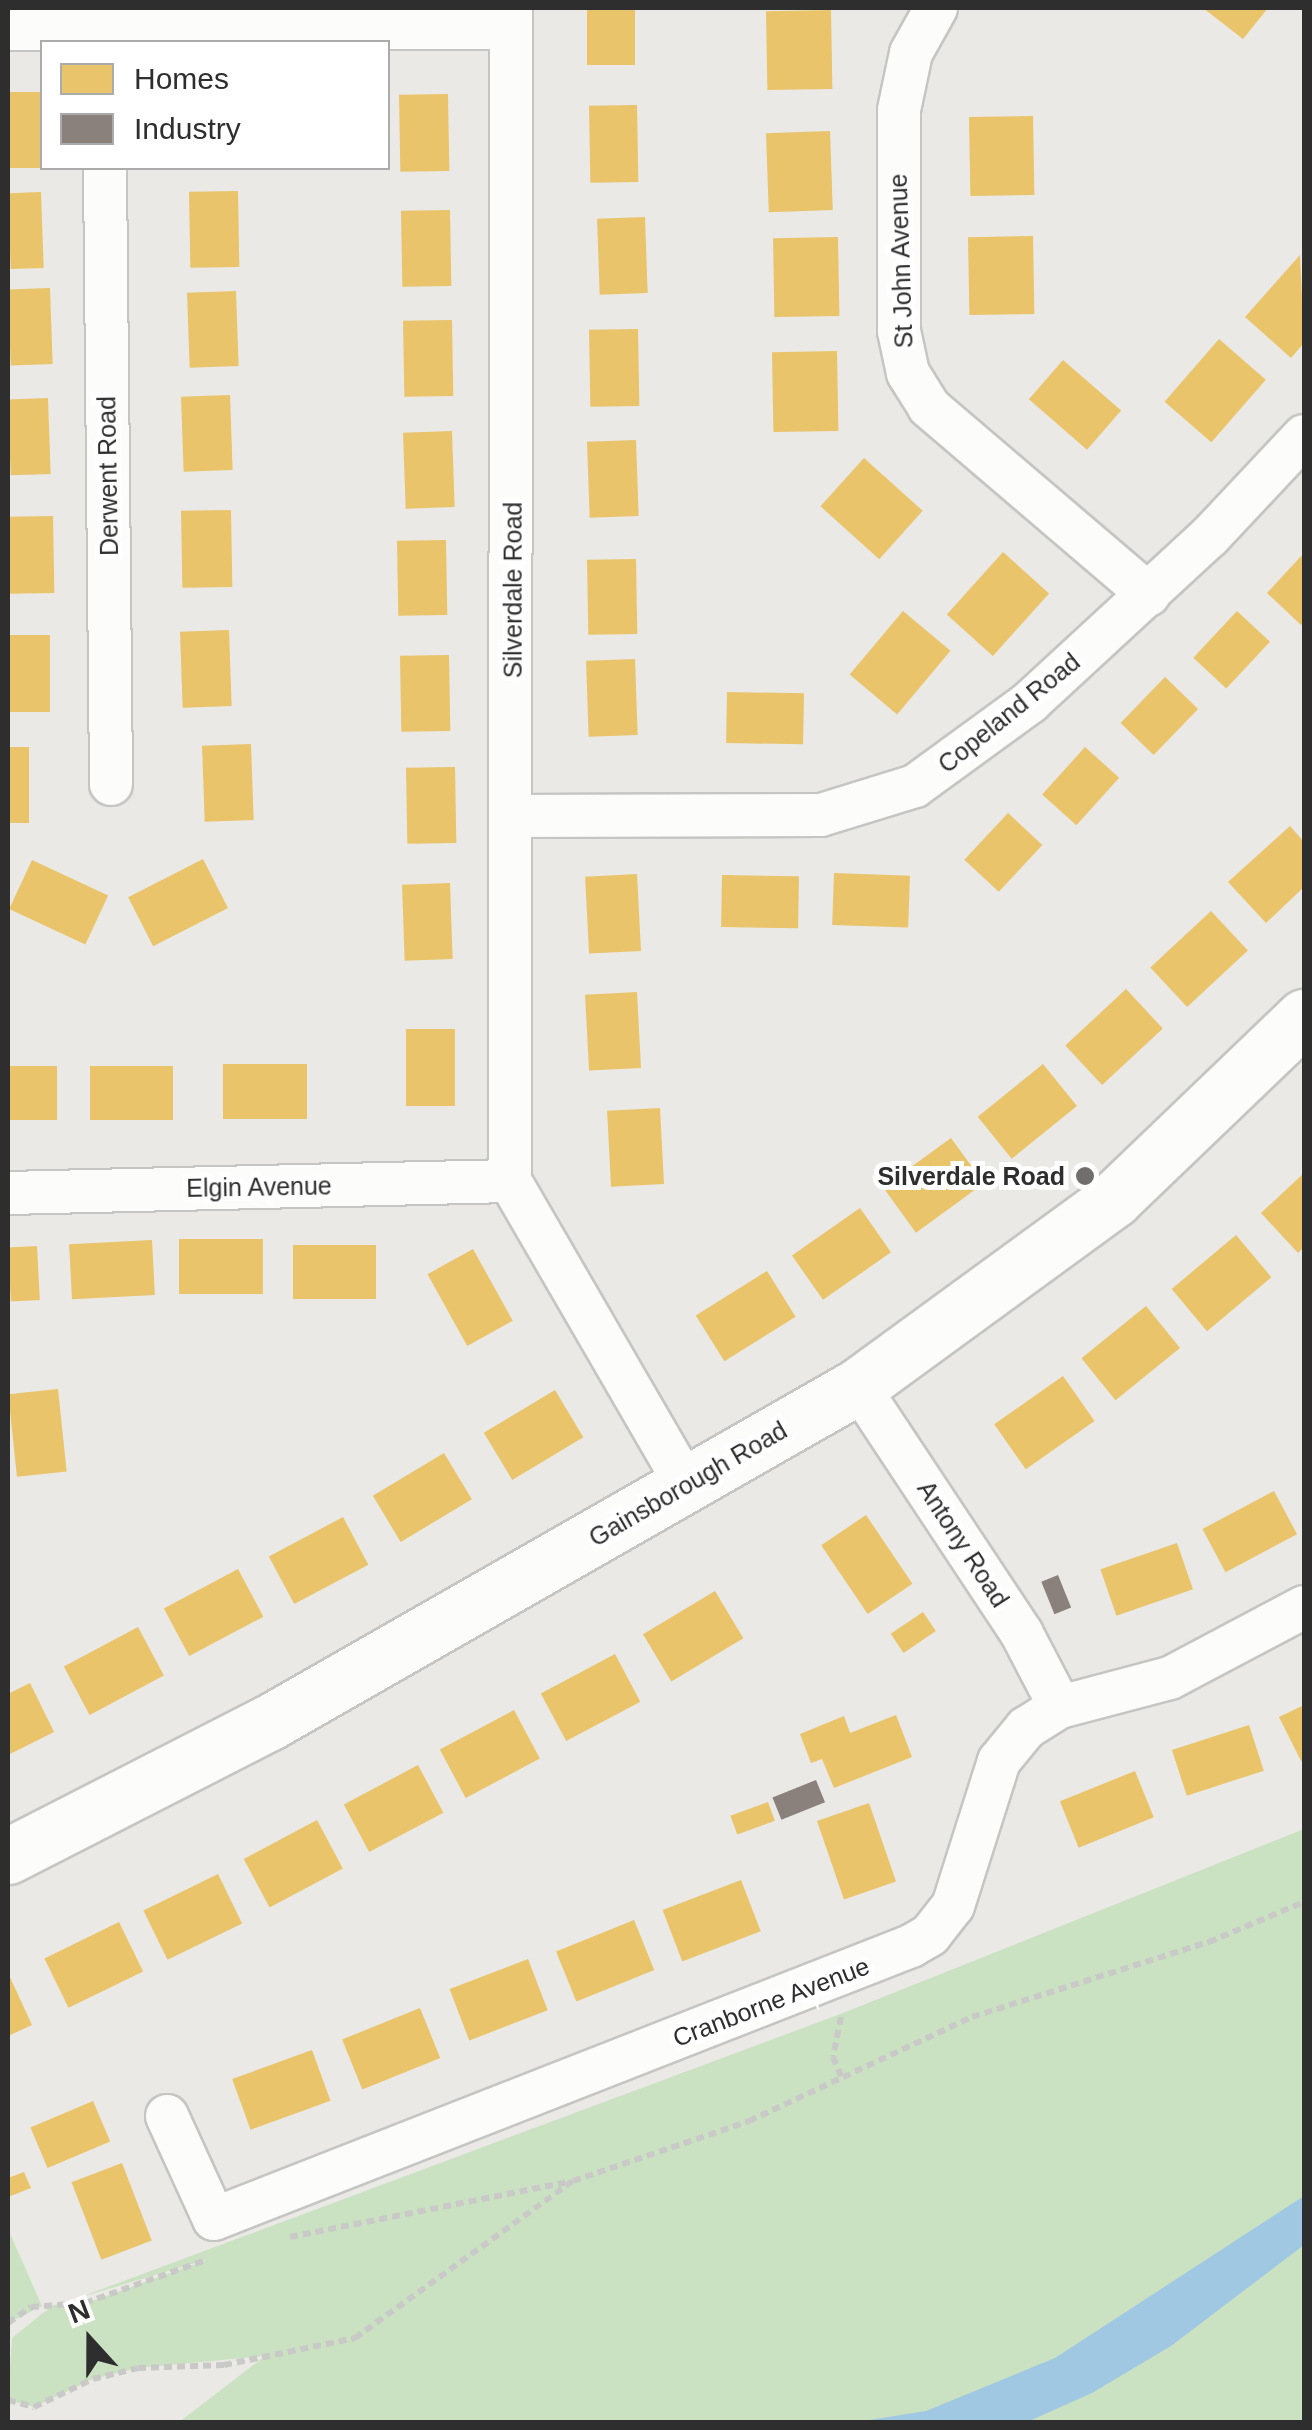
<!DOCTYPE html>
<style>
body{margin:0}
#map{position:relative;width:1312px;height:2430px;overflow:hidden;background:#eae9e5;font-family:Helvetica,sans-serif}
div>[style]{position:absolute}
.green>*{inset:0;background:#cae2c2}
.water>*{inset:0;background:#a1c8e3}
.homes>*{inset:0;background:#e9c46a;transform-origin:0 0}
.industry>*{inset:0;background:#8a817c;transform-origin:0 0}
.path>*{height:6px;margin-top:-3px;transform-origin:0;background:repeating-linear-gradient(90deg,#c9c9c8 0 8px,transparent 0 13px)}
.roads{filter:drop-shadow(2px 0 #c5c5c4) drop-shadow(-2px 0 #c5c5c4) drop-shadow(0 2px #c5c5c4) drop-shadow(0 -2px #c5c5c4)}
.street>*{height:42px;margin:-21px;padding:0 21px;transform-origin:21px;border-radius:21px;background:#fcfcfb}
.secondary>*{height:55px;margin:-27.5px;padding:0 27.5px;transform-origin:27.5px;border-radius:27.5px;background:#fcfcfb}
.dots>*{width:28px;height:28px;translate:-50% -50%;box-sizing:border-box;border:5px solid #fff;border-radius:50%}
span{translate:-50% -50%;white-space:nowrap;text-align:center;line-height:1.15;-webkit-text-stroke:10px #fff;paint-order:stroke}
.street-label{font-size:25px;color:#2e2e2e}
.poi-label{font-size:25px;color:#2e2e2e;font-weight:700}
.right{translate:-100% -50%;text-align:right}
.frame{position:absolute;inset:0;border:10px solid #2e2e2e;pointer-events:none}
.legend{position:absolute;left:40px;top:40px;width:350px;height:130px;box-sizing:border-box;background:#fff;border:2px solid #ababab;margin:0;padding:12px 18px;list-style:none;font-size:30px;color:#2e2e2e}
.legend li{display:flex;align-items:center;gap:20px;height:50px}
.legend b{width:50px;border:2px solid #ababab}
.north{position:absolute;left:40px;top:2290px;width:100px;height:100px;-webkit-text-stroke:8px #fff;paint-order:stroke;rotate:339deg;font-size:28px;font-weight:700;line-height:40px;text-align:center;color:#2e2e2e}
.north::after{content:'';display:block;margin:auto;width:35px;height:45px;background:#2e2e2e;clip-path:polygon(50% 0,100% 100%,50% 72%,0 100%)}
</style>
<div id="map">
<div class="green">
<div style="clip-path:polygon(1304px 1829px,1304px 2422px,179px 2422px,265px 2356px,138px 2368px,93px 2379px,34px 2407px,8px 2400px,12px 2338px,53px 2305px,86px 2303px,212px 2258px,78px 2298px,843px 2013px)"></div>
<div style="clip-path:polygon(8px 2229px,42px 2306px,8px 2323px)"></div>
</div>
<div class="water">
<div style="clip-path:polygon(1304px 2196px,1304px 2245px,1171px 2346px,1092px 2393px,1027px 2422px,857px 2422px,926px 2411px,1055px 2358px)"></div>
</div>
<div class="homes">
<div style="left:587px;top:8px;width:48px;height:57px"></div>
<div style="clip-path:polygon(1203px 8px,1268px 8px,1243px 39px)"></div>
<div style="left:831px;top:10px;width:79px;height:65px;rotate:89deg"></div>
<div style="left:42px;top:92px;width:76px;height:34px;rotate:90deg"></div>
<div style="left:448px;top:94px;width:77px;height:49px;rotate:89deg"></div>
<div style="left:637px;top:105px;width:77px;height:48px;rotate:89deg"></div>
<div style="left:1033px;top:116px;width:79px;height:64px;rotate:89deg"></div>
<div style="left:830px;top:131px;width:79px;height:64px;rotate:88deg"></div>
<div style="left:238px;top:191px;width:76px;height:49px;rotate:89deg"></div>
<div style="left:41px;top:192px;width:76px;height:33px;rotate:88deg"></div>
<div style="left:450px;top:210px;width:76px;height:49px;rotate:89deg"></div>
<div style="left:645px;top:217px;width:76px;height:48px;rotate:88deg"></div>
<div style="left:1033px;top:236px;width:78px;height:65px;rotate:89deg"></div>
<div style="left:838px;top:237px;width:79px;height:65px;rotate:89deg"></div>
<div style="clip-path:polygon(1300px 255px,1304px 343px,1291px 358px,1245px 317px)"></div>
<div style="left:50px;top:288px;width:76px;height:42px;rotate:88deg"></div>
<div style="left:236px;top:291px;width:75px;height:49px;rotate:88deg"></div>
<div style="left:452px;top:320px;width:76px;height:49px;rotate:89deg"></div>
<div style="left:638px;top:329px;width:77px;height:49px;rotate:89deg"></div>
<div style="left:1219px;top:339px;width:62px;height:83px;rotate:41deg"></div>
<div style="left:837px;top:351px;width:80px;height:65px;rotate:89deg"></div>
<div style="left:1063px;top:360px;width:77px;height:52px;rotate:41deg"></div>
<div style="left:230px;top:395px;width:75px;height:49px;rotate:88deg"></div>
<div style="left:48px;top:398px;width:76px;height:40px;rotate:88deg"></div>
<div style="left:452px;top:431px;width:76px;height:49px;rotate:88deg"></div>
<div style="left:636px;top:440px;width:76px;height:49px;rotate:88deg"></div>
<div style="left:864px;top:458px;width:79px;height:65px;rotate:42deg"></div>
<div style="left:231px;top:510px;width:77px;height:50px;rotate:89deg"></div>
<div style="left:53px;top:516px;width:77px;height:45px;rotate:89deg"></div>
<div style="left:446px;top:540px;width:75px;height:49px;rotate:89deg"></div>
<div style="left:1003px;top:552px;width:62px;height:84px;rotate:42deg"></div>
<div style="clip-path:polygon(1304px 553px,1304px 621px,1301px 625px,1267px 593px)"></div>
<div style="left:636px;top:559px;width:75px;height:49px;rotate:89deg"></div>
<div style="left:903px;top:611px;width:62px;height:83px;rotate:40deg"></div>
<div style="left:1237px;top:611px;width:45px;height:64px;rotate:43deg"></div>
<div style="left:229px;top:630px;width:76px;height:49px;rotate:88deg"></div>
<div style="left:8px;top:635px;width:42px;height:77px"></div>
<div style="left:449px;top:655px;width:76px;height:49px;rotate:89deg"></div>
<div style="left:635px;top:659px;width:76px;height:49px;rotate:88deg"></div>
<div style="left:1165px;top:677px;width:46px;height:64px;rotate:44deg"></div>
<div style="left:727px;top:692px;width:77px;height:51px;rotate:1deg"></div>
<div style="left:251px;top:744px;width:76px;height:49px;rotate:88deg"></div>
<div style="left:8px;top:747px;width:21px;height:76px"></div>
<div style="left:1085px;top:747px;width:46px;height:64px;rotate:42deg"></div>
<div style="left:455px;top:767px;width:76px;height:49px;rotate:89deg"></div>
<div style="left:1008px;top:813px;width:47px;height:64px;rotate:43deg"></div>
<div style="clip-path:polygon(1290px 826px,1304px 842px,1304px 887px,1266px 923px,1228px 882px)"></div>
<div style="left:203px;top:859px;width:55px;height:84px;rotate:63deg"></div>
<div style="left:32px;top:860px;width:84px;height:54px;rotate:25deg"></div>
<div style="left:834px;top:873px;width:76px;height:52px;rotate:2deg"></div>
<div style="left:637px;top:874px;width:77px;height:52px;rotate:87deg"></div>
<div style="left:722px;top:875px;width:77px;height:52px;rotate:1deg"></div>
<div style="left:450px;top:883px;width:76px;height:48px;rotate:88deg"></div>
<div style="left:1211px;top:911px;width:54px;height:83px;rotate:47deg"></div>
<div style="left:1126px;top:989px;width:54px;height:83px;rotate:47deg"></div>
<div style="left:637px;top:992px;width:76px;height:52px;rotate:87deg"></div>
<div style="left:406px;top:1029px;width:49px;height:77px"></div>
<div style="left:223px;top:1064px;width:84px;height:55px"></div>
<div style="left:1043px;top:1064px;width:54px;height:84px;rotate:51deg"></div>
<div style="left:8px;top:1066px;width:49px;height:54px"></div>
<div style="left:90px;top:1066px;width:83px;height:54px"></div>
<div style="left:660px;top:1108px;width:76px;height:53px;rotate:87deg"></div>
<div style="left:951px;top:1138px;width:56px;height:84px;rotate:54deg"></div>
<div style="clip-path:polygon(1304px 1173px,1304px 1247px,1298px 1253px,1261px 1213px)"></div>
<div style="left:860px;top:1208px;width:54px;height:83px;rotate:55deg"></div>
<div style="left:1236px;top:1235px;width:55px;height:84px;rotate:50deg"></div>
<div style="left:263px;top:1239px;width:55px;height:84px;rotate:90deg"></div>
<div style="left:152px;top:1240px;width:55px;height:83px;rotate:87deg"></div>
<div style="left:293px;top:1245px;width:83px;height:54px"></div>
<div style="left:37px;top:1246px;width:54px;height:29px;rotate:87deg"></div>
<div style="left:473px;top:1249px;width:82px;height:52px;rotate:61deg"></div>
<div style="left:767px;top:1271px;width:54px;height:84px;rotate:58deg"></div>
<div style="left:1146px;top:1306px;width:54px;height:83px;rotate:51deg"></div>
<div style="left:1063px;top:1376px;width:55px;height:84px;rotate:55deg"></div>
<div style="left:58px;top:1389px;width:83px;height:50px;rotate:84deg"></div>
<div style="left:555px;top:1390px;width:55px;height:83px;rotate:59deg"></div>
<div style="left:444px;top:1453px;width:54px;height:83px;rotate:59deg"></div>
<div style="left:1274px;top:1491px;width:49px;height:81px;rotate:62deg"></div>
<div style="left:866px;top:1515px;width:83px;height:54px;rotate:56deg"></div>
<div style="left:343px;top:1517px;width:54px;height:84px;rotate:62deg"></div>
<div style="left:1177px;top:1543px;width:49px;height:81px;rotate:71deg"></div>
<div style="left:238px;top:1569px;width:54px;height:84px;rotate:62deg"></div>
<div style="left:715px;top:1591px;width:55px;height:84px;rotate:59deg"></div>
<div style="left:923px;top:1612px;width:23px;height:39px;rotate:56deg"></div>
<div style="left:138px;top:1627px;width:55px;height:84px;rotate:62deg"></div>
<div style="left:615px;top:1654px;width:54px;height:84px;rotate:62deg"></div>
<div style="clip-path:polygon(30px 1683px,54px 1732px,8px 1755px,8px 1694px)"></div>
<div style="clip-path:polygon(1304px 1705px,1304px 1759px,1301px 1761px,1279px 1717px)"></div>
<div style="left:514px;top:1710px;width:55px;height:84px;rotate:62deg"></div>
<div style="clip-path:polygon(896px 1715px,912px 1757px,834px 1788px,822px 1759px,811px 1763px,800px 1734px,844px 1716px,850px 1733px)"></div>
<div style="left:1249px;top:1725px;width:48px;height:81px;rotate:72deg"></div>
<div style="left:418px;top:1765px;width:54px;height:84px;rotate:62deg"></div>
<div style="left:1135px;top:1771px;width:50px;height:81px;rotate:68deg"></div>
<div style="left:768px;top:1802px;width:20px;height:40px;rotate:70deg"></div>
<div style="left:869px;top:1803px;width:83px;height:55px;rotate:71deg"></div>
<div style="left:317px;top:1820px;width:55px;height:83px;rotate:62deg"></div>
<div style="left:218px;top:1874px;width:55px;height:83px;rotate:64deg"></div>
<div style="left:741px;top:1880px;width:55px;height:84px;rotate:69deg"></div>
<div style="left:634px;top:1920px;width:54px;height:84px;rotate:68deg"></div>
<div style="left:119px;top:1922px;width:55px;height:83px;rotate:64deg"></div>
<div style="left:528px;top:1959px;width:55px;height:84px;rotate:69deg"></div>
<div style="clip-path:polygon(8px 1973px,32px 2025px,8px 2036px)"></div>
<div style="left:420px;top:2008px;width:54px;height:84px;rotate:68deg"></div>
<div style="left:312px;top:2050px;width:54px;height:85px;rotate:70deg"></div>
<div style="left:93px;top:2101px;width:44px;height:68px;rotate:67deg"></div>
<div style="left:122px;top:2163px;width:83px;height:54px;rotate:69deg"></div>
<div style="clip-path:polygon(24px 2172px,31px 2188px,8px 2197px,8px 2178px)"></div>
</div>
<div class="industry">
<div style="left:1058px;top:1575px;width:35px;height:18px;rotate:68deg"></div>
<div style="left:816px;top:1780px;width:24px;height:47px;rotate:68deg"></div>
</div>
<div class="path">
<div style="left:841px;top:2017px;width:41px;rotate:101.3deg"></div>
<div style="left:833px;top:2057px;width:25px;rotate:67deg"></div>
<div style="left:290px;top:2237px;width:282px;rotate:-11.2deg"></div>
<div style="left:8px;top:2323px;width:28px;rotate:-35deg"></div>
<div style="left:31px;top:2307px;width:54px;rotate:-4.2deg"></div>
<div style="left:85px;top:2303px;width:128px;rotate:-19.6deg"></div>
<div style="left:8px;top:2400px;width:27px;rotate:15deg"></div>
<div style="left:34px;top:2407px;width:65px;rotate:-25.4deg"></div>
<div style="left:93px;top:2379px;width:46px;rotate:-13.7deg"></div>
<div style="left:138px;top:2368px;width:86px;rotate:-2deg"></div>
<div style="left:224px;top:2365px;width:134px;rotate:-11.6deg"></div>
<div style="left:355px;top:2338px;width:269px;rotate:-35.8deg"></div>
<div style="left:573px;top:2181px;width:186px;rotate:-18.8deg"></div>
<div style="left:749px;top:2121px;width:246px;rotate:-25deg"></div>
<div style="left:972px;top:2017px;width:249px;rotate:-17.6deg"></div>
<div style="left:1209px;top:1942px;width:103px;rotate:-22.8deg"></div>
</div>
<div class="roads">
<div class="street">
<div style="left:511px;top:8px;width:1173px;rotate:90.05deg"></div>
<div style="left:510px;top:1181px;width:353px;rotate:59.9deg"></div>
<div style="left:936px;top:8px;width:51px;rotate:119.1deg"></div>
<div style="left:911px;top:53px;width:58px;rotate:101.9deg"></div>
<div style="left:899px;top:110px;width:221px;rotate:90deg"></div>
<div style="left:899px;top:331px;width:43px;rotate:77.9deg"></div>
<div style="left:908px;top:373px;width:40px;rotate:58deg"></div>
<div style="left:929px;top:407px;width:289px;rotate:40.5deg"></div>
<div style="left:8px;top:29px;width:503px;rotate:-0.11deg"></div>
<div style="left:105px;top:168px;width:616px;rotate:89.44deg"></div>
<div style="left:513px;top:816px;width:308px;rotate:-0.2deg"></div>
<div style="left:821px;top:815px;width:98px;rotate:-17.1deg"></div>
<div style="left:915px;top:786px;width:142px;rotate:-36.1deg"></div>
<div style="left:1030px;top:702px;width:245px;rotate:-42.7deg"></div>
<div style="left:1210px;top:536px;width:137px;rotate:-46.8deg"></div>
<div style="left:8px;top:1193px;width:502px;rotate:-1.37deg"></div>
<div style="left:858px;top:1386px;width:297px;rotate:56.5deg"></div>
<div style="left:1022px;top:1634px;width:82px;rotate:62.5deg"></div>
<div style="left:167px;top:2116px;width:113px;rotate:65.5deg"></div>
<div style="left:214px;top:2219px;width:749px;rotate:-21.39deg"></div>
<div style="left:911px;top:1946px;width:22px;rotate:-30deg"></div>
<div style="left:930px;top:1935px;width:37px;rotate:-52deg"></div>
<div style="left:953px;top:1906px;width:152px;rotate:-72.4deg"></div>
<div style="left:999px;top:1761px;width:43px;rotate:-50.7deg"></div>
<div style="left:1026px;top:1728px;width:40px;rotate:-32deg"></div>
<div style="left:1060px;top:1707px;width:114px;rotate:-14.8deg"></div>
<div style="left:1170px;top:1678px;width:152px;rotate:-27.9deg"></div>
</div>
<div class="secondary">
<div style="left:8px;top:1856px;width:294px;rotate:-27.1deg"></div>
<div style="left:270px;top:1722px;width:677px;rotate:-29.74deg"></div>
<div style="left:858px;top:1386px;width:317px;rotate:-36.1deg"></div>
<div style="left:1114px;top:1199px;width:263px;rotate:-43.8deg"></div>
</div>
</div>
<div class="dots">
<div style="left:1085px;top:1176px;background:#706f6e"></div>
</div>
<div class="street-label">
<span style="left:901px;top:261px;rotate:-92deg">St John Avenue</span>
<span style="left:108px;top:476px;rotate:-91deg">Derwent Road</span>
<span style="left:513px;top:590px;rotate:-90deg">Silverdale Road</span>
<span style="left:1009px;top:713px;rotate:-39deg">Copeland Road</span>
<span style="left:259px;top:1187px;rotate:-1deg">Elgin Avenue</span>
<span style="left:688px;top:1484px;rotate:-30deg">Gainsborough Road</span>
<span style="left:963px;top:1544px;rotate:57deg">Antony Road</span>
<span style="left:771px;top:2002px;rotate:-21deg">Cranborne Avenue</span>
</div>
<div class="poi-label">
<span class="right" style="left:1065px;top:1176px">Silverdale Road</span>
</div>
<div class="frame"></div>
<ul class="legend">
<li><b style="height:28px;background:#e9c46a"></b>Homes</li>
<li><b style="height:28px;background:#8a817c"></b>Industry</li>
</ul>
<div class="north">N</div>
</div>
